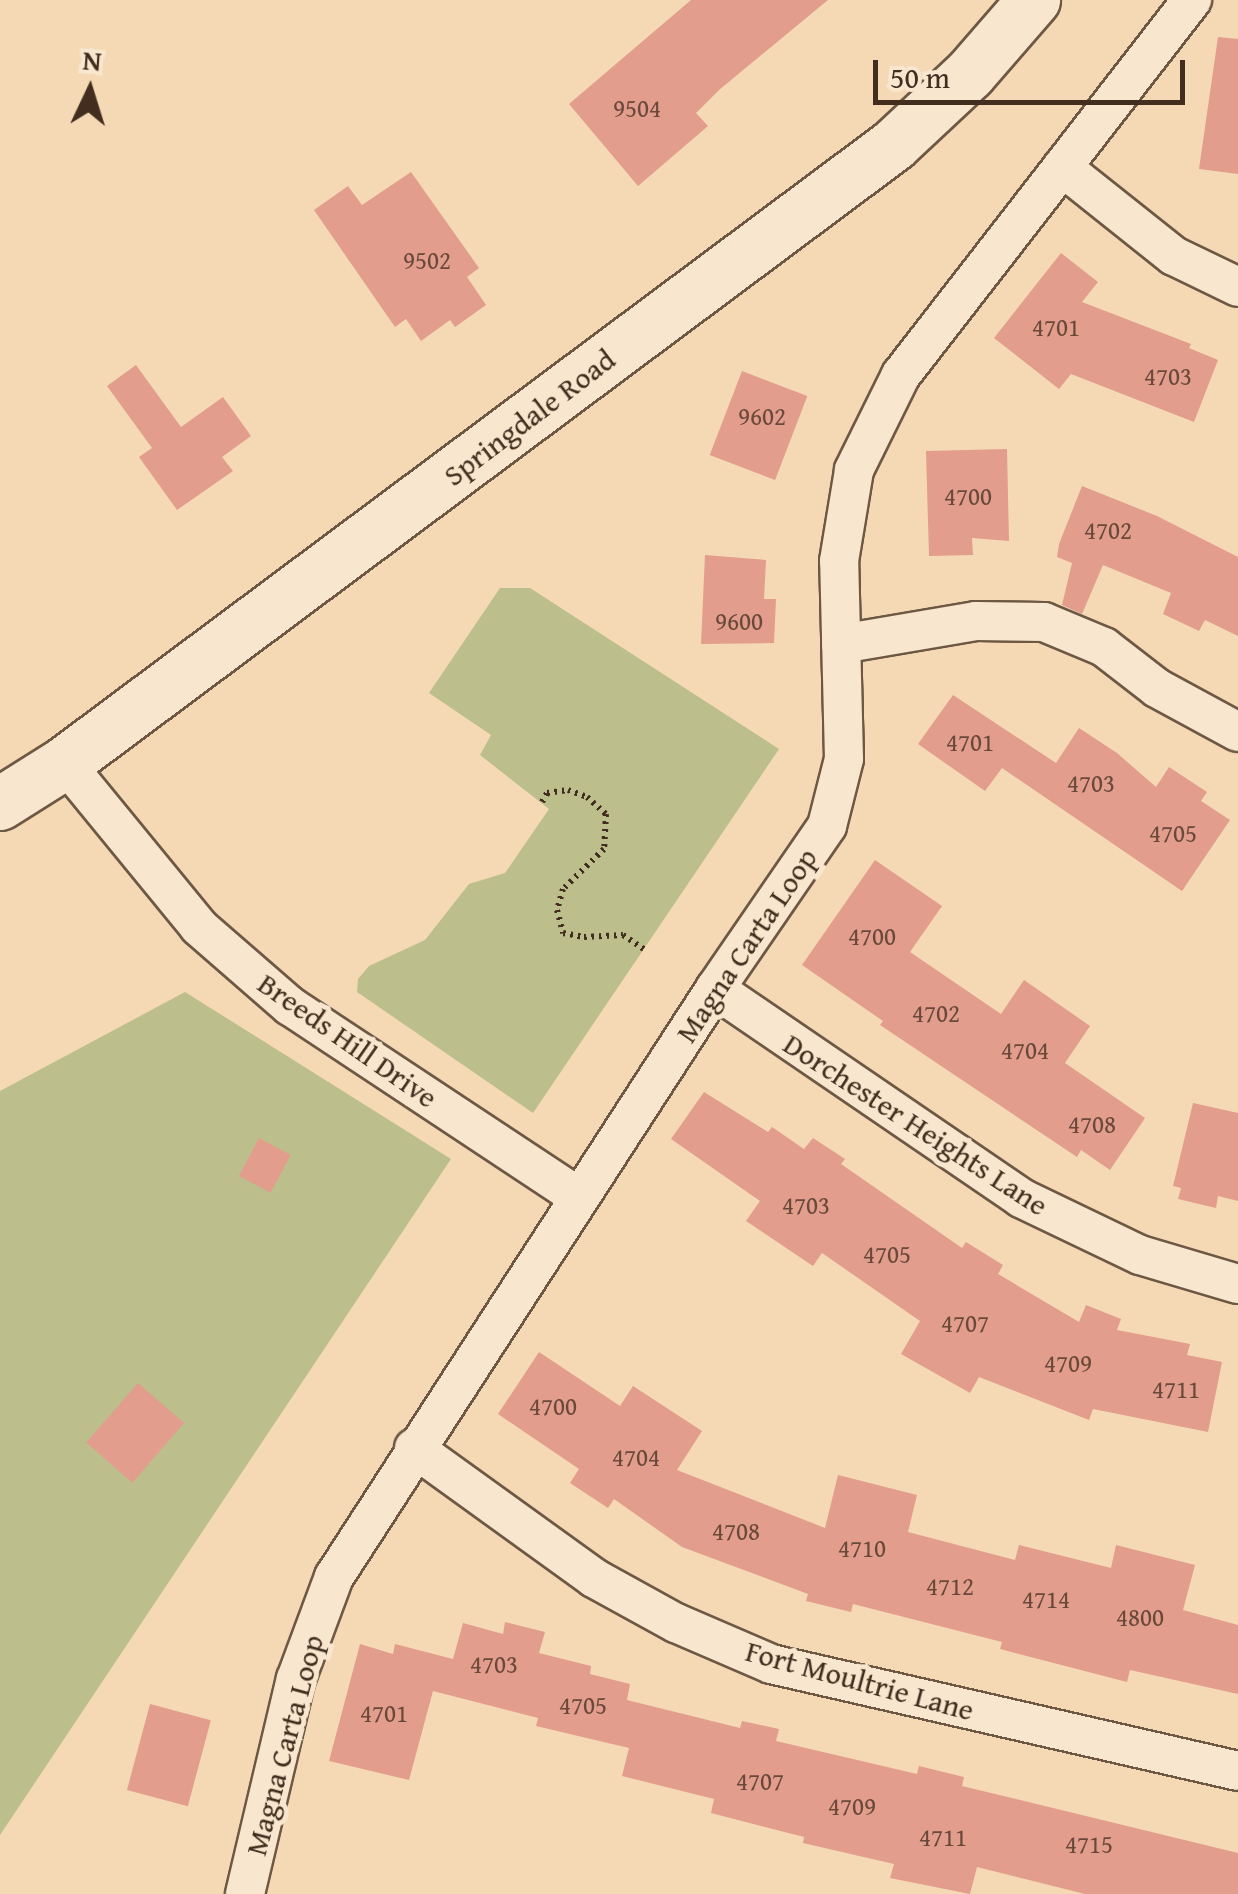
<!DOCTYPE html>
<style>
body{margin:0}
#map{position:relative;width:1238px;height:1894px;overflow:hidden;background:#f4d9b4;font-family:"Gentium Book Plus",serif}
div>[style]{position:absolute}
.green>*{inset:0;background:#bcbf8c}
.building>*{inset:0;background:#e29d8d;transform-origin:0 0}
.path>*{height:6px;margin-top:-3px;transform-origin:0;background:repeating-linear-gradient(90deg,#422d1e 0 2.5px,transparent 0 7.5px)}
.roads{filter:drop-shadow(2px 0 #6e5844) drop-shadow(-2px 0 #6e5844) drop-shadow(0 2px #6e5844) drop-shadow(0 -2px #6e5844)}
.street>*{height:38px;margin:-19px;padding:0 19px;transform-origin:19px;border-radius:19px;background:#f8e6ce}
.secondary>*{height:52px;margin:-26px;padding:0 26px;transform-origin:26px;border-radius:26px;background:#f8e6ce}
span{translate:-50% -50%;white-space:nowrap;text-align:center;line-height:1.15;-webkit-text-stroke:10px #f8e6ce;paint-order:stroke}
.number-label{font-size:25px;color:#6a493a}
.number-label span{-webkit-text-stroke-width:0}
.street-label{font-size:30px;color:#422d1e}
.north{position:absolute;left:40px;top:40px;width:100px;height:100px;-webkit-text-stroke:8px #f8e6ce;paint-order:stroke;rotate:4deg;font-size:28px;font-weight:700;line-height:40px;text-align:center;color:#422d1e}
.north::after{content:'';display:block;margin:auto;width:35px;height:45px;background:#422d1e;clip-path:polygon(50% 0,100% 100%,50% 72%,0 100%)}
.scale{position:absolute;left:873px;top:60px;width:312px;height:45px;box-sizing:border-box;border:5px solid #422d1e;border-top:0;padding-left:12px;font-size:30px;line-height:35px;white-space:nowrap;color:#422d1e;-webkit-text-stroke:8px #f8e6ce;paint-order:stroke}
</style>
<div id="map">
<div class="green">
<div style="clip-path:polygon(500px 588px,530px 588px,779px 749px,533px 1113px,357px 992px,358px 979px,369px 966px,425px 940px,469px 884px,505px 873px,549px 809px,480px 755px,491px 735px,429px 693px)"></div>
<div style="clip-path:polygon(185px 992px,451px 1159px,0 1835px,0 1091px)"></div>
</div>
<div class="building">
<div style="clip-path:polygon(691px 0,828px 0,719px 90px,696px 113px,708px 126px,638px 186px,569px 104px)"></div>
<div style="clip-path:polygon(1218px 37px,1238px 39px,1238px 174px,1199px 169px)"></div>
<div style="clip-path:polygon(411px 172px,479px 268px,467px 277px,486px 305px,455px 327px,450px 320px,421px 341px,406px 319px,395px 327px,314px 210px,348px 186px,362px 205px)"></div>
<div style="clip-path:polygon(1061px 253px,1098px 282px,1082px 302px,1191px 344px,1189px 348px,1218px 360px,1194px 422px,1071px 374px,1059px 389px,994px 338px)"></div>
<div style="clip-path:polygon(136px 365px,181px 427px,223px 397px,251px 436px,222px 457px,233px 471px,177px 510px,139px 457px,152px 448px,107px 386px)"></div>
<div style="left:742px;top:371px;width:70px;height:90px;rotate:21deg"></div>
<div style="clip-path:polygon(1007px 449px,1009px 541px,972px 538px,973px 555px,929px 556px,926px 451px)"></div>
<div style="clip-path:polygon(1082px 486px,1157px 516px,1238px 557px,1238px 636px,1205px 620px,1199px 631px,1163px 614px,1171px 593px,1103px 565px,1082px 614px,1062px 605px,1072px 563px,1057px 557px,1059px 544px)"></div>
<div style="clip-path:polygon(705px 555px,766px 560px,764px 599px,776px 599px,774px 643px,701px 644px)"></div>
<div style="clip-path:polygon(953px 695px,1056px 763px,1079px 728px,1117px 753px,1156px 787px,1169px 767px,1207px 792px,1201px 801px,1230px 820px,1182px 891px,1002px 768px,985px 791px,918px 744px)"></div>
<div style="clip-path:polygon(875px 860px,942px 906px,910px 952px,1001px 1014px,1024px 980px,1090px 1026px,1065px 1063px,1145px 1118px,1110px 1170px,1081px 1150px,1077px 1157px,880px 1025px,883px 1021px,802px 965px)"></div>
<div style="clip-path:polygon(704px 1092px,768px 1132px,772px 1127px,804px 1149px,813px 1138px,845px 1159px,841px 1164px,962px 1248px,966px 1242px,1003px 1265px,998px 1274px,1079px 1322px,1086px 1305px,1121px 1319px,1117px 1330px,1190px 1344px,1187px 1355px,1222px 1362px,1208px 1432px,1093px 1409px,1089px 1420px,979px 1377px,970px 1393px,901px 1354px,920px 1321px,822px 1253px,813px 1266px,746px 1221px,760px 1201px,671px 1139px)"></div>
<div style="clip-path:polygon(1193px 1103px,1238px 1113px,1238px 1201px,1218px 1196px,1216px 1208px,1178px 1199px,1181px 1188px,1173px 1186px)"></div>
<div style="left:259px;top:1138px;width:36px;height:43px;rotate:28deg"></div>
<div style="clip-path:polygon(539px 1352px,620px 1406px,633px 1386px,702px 1431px,677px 1470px,825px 1528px,838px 1475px,917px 1495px,908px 1532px,1015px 1560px,1019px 1545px,1111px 1568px,1116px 1545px,1195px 1565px,1183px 1610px,1238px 1625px,1238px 1694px,1130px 1670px,1127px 1682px,1000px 1649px,1002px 1642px,853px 1604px,851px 1612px,806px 1601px,808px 1594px,682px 1547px,614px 1499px,608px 1508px,570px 1483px,579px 1469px,498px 1414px)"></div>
<div style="left:138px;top:1383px;width:61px;height:79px;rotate:41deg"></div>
<div style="clip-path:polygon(505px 1622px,545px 1632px,539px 1653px,591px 1666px,590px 1674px,630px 1684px,627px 1700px,740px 1728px,742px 1721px,779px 1729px,776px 1741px,917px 1774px,919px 1766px,964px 1777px,962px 1786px,1238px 1853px,1238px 1894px,1085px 1894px,977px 1867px,970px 1894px,890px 1878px,894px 1864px,803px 1843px,804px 1837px,711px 1813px,714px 1799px,622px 1776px,629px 1748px,536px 1726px,538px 1718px,433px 1691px,409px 1780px,329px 1761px,360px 1644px,393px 1654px,395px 1644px,453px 1659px,463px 1623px,503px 1634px)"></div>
<div style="left:150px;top:1704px;width:63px;height:89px;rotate:15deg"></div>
</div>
<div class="path">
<div style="left:542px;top:802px;width:10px;rotate:-61deg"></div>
<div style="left:547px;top:793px;width:21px;rotate:-8deg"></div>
<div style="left:568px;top:790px;width:20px;rotate:20deg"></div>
<div style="left:587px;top:797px;width:25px;rotate:42deg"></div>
<div style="left:606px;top:814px;width:35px;rotate:93deg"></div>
<div style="left:604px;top:849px;width:57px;rotate:135.7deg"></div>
<div style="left:563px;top:889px;width:22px;rotate:106deg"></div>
<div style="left:557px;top:910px;width:24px;rotate:75deg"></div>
<div style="left:563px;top:933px;width:21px;rotate:11deg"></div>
<div style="left:584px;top:937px;width:39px;rotate:-3deg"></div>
<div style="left:623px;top:935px;width:25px;rotate:34deg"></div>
</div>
<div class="roads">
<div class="street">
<div style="left:1062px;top:167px;width:143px;rotate:38.5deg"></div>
<div style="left:1174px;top:256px;width:71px;rotate:25.8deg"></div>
<div style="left:841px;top:644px;width:137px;rotate:-9.7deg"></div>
<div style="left:976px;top:621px;width:68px;rotate:0.8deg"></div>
<div style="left:1044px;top:622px;width:65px;rotate:22.6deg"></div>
<div style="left:1104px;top:647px;width:67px;rotate:37.7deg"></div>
<div style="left:1157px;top:688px;width:92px;rotate:28.5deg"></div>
<div style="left:65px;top:763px;width:212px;rotate:50.7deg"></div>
<div style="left:199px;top:927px;width:121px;rotate:41deg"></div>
<div style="left:290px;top:1006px;width:346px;rotate:33.5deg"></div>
<div style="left:715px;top:989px;width:371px;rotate:34.3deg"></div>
<div style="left:1021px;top:1198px;width:132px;rotate:25.6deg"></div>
<div style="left:1140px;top:1255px;width:102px;rotate:16.5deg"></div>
<div style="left:414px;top:1448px;width:222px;rotate:35.8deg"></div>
<div style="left:594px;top:1578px;width:94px;rotate:28.8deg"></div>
<div style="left:676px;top:1623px;width:103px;rotate:23.3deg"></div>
<div style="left:771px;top:1664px;width:479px;rotate:12.9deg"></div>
<div style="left:245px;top:1894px;width:221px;rotate:-76.7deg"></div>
<div style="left:296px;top:1679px;width:109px;rotate:-69.6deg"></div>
<div style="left:334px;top:1577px;width:701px;rotate:-57.06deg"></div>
<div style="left:715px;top:989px;width:198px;rotate:-55.5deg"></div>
<div style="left:827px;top:826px;width:69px;rotate:-75.8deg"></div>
<div style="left:844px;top:759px;width:198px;rotate:-91.4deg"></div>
<div style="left:839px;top:561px;width:92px;rotate:-80.6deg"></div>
<div style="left:854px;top:470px;width:106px;rotate:-63.7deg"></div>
<div style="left:901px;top:375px;width:475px;rotate:-52.2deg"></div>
</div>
<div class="secondary">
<div style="left:0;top:804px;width:77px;rotate:-32.2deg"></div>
<div style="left:65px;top:763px;width:1034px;rotate:-36.7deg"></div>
<div style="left:894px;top:145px;width:104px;rotate:-43.1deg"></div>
<div style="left:970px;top:74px;width:98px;rotate:-49.1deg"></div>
</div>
</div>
<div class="number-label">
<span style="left:637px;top:108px">9504</span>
<span style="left:427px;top:260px">9502</span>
<span style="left:1056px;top:327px">4701</span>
<span style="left:1168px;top:376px">4703</span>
<span style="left:762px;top:416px">9602</span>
<span style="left:968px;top:496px">4700</span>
<span style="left:1108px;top:530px">4702</span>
<span style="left:739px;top:621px">9600</span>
<span style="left:970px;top:742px">4701</span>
<span style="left:1091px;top:783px">4703</span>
<span style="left:1173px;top:833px">4705</span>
<span style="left:872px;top:936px">4700</span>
<span style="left:936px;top:1013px">4702</span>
<span style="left:1025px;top:1050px">4704</span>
<span style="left:1092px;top:1124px">4708</span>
<span style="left:806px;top:1205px">4703</span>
<span style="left:887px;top:1254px">4705</span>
<span style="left:965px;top:1323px">4707</span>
<span style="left:1068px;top:1363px">4709</span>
<span style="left:1176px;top:1389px">4711</span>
<span style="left:553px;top:1406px">4700</span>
<span style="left:636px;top:1457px">4704</span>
<span style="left:736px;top:1531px">4708</span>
<span style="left:862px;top:1548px">4710</span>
<span style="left:950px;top:1586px">4712</span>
<span style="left:1046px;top:1599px">4714</span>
<span style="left:1140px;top:1617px">4800</span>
<span style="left:494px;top:1664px">4703</span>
<span style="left:583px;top:1705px">4705</span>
<span style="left:384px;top:1713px">4701</span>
<span style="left:760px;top:1781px">4707</span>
<span style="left:852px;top:1806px">4709</span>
<span style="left:943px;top:1837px">4711</span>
<span style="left:1089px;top:1844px">4715</span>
</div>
<div class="street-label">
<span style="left:529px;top:417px;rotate:-37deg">Springdale Road</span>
<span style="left:746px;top:945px;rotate:-56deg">Magna Carta Loop</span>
<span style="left:348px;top:1040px;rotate:35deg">Breeds Hill Drive</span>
<span style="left:916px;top:1124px;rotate:33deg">Dorchester Heights Lane</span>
<span style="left:860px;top:1680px;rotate:15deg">Fort Moultrie Lane</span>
<span style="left:284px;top:1745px;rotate:-75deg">Magna Carta Loop</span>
</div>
<div class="north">N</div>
<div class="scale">50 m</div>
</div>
